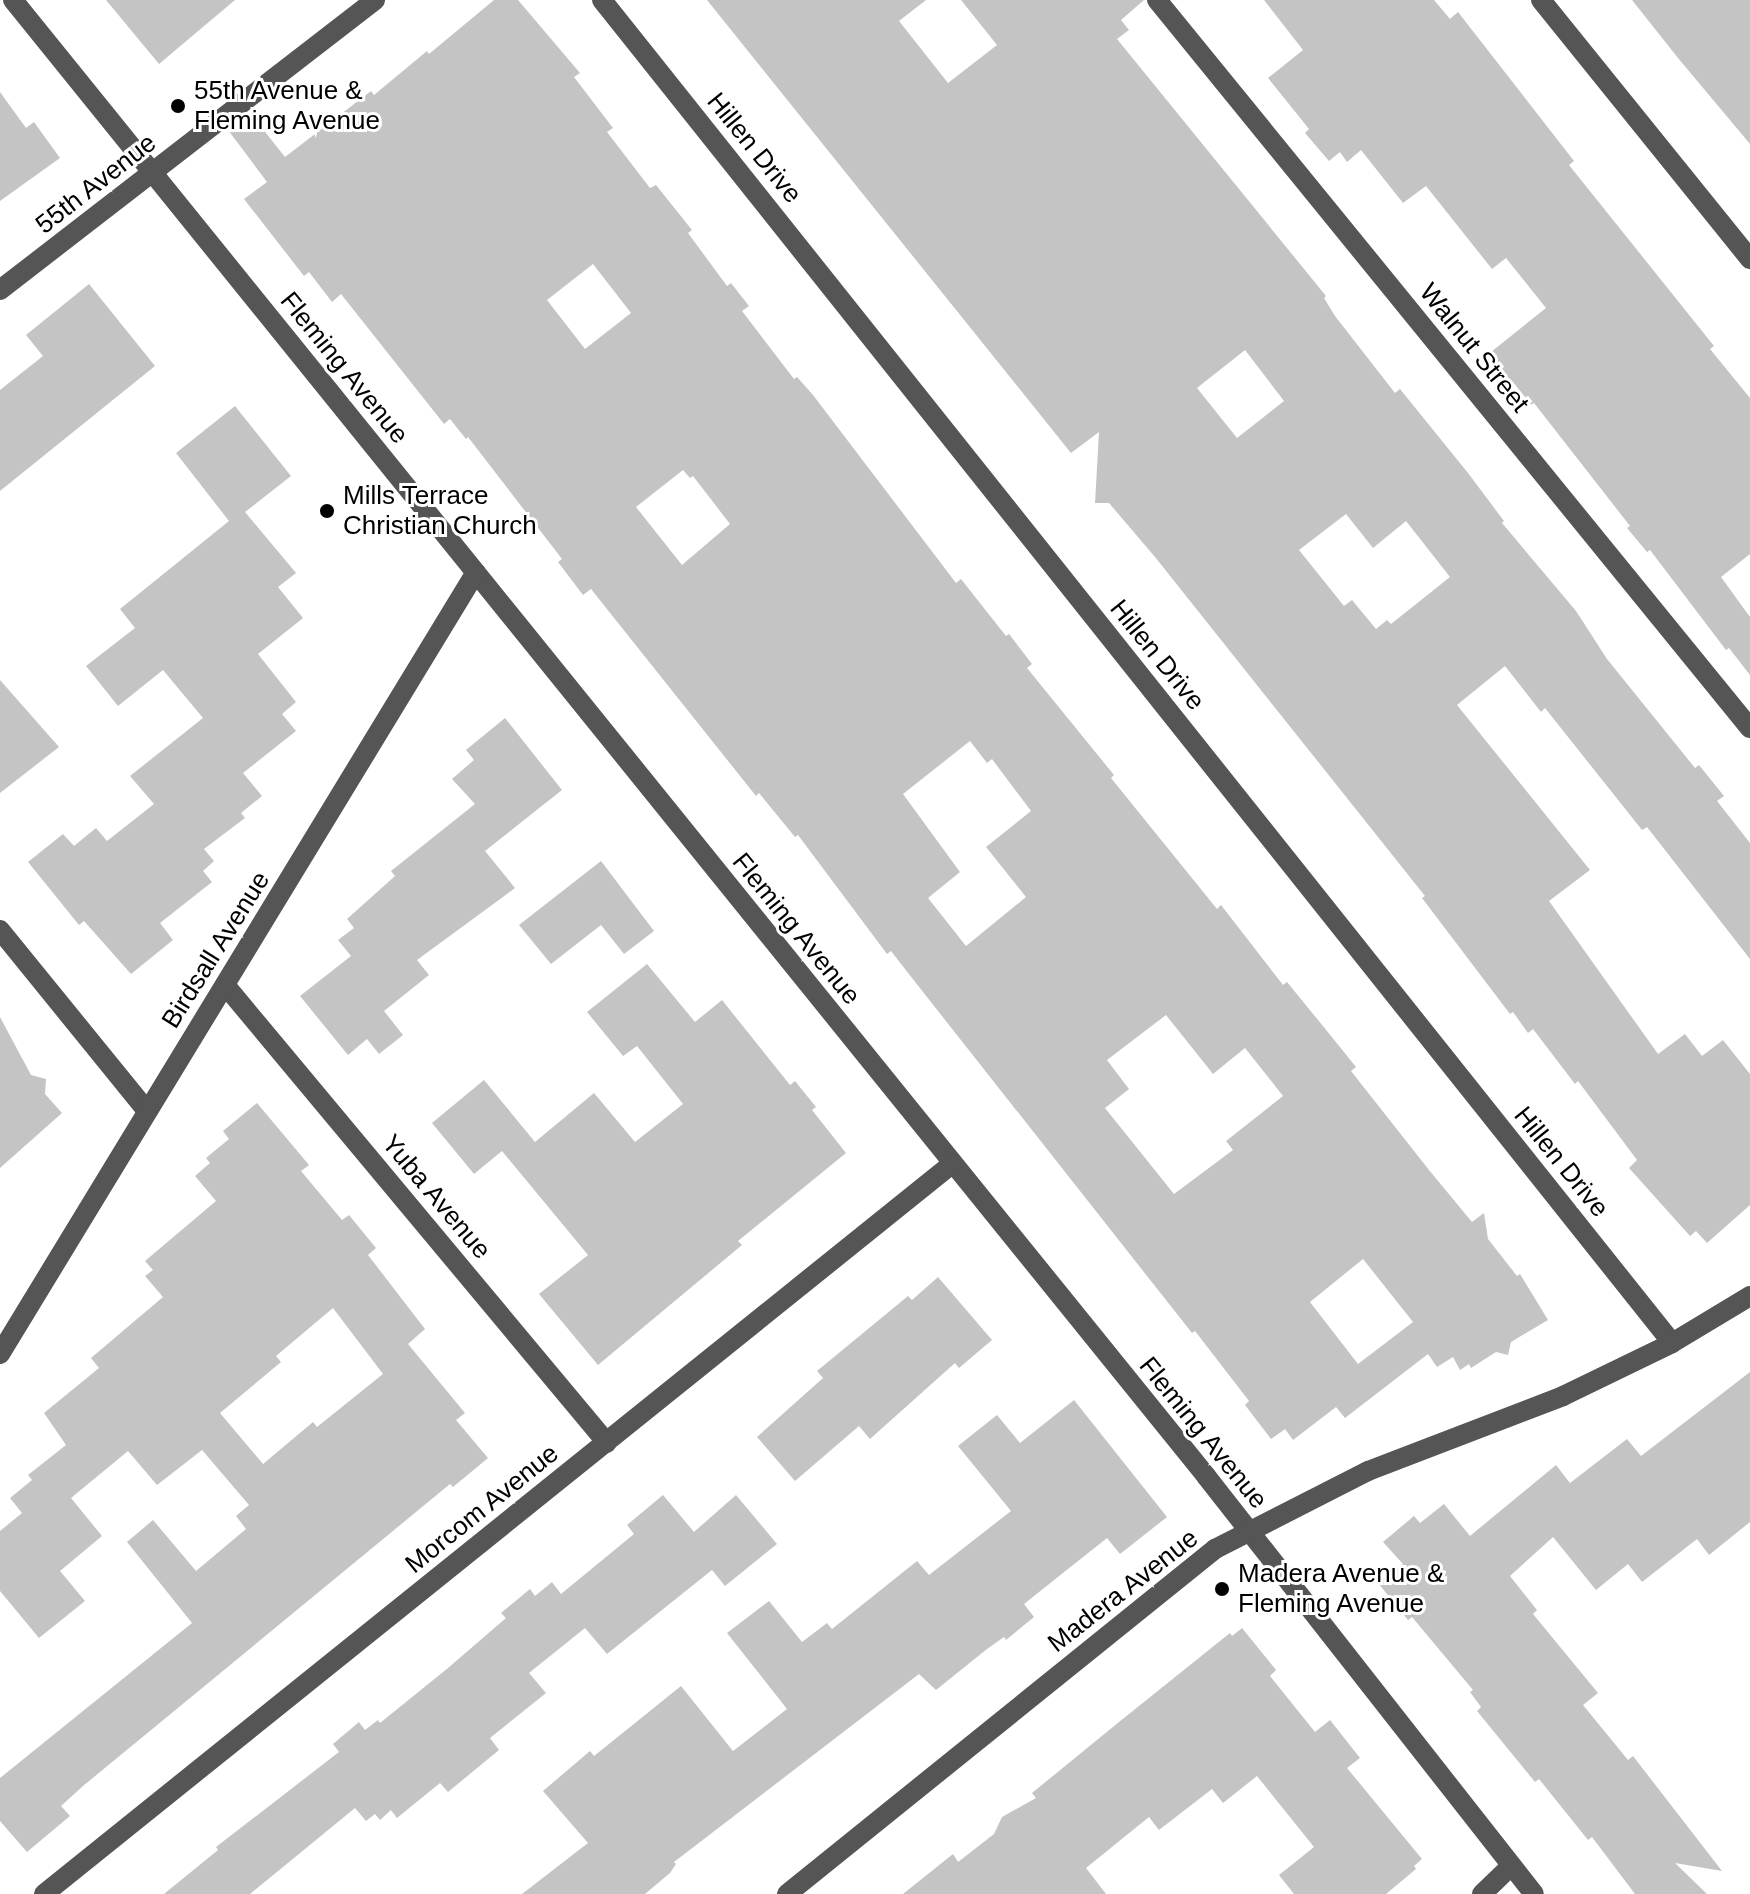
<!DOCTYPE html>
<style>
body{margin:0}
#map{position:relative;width:1750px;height:1894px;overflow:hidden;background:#fff;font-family:Helvetica,sans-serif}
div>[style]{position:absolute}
.building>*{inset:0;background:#c4c4c4}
.minor>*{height:20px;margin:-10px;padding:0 10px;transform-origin:10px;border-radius:10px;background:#555}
.dots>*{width:22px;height:22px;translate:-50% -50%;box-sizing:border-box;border:4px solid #fff;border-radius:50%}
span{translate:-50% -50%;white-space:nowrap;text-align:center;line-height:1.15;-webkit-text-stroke:6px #fff;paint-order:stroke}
.poi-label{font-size:26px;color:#000}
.left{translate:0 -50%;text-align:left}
.street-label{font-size:26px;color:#000}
</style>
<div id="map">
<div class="building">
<div style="clip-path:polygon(106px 0,235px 0,159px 64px)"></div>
<div style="clip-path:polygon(evenodd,494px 0,518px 0,580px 73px,574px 77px,613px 128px,607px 132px,650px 188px,656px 185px,692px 230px,688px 233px,727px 286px,731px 283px,749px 306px,742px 311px,794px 379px,797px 377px,813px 395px,956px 583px,961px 579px,1006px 636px,1009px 634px,1032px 664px,1027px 668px,1114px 775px,1111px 778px,1217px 909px,1221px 905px,1283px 985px,1287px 982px,1327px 1031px,1356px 1067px,1351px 1071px,1429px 1170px,1472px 1222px,1484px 1213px,1488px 1239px,1517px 1276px,1520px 1274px,1548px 1320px,1511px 1342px,1508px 1355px,1496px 1352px,1471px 1368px,1469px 1364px,1460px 1370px,1453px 1357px,1437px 1367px,1428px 1354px,1345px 1418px,1336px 1407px,1293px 1440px,1285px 1429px,1271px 1439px,1245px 1405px,1249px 1401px,1195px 1331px,1192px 1333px,912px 978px,891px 951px,887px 954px,798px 835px,795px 837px,759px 793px,756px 796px,591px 589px,583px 595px,558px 562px,562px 559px,468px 437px,466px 439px,450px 419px,444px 424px,341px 294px,332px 302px,309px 272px,304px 276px,244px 199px,267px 182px,228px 130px,250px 113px,285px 157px,371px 91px,374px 95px,427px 51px,429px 54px,494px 0,593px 264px,631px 313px,585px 349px,547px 300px,593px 264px,494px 0,683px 470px,690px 478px,693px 476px,730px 524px,682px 565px,636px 507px,683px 470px,494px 0,970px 741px,987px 763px,992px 759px,1031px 811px,986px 847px,1026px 897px,966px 946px,928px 898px,960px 872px,903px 794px,970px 741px,494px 0,1166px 1015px,1213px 1074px,1245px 1048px,1283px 1096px,1226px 1141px,1233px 1150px,1174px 1194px,1105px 1108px,1129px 1089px,1107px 1060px,1166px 1015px,494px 0,1363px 1259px,1413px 1322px,1358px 1364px,1310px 1302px,1363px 1259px)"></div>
<div style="clip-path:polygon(evenodd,707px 0,926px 0,899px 21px,948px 83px,997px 45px,961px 0,1144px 0,1121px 20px,1129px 30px,1117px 39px,1326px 296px,1324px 298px,1335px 316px,1395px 393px,1400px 389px,1468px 473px,1504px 521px,1502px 523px,1576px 611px,1607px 659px,1695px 768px,1699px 765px,1724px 796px,1717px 801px,1750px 843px,1750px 959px,1647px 827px,1642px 830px,1545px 708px,1541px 712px,1505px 666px,1457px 705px,1590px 870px,1549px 901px,1658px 1054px,1685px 1034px,1702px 1056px,1723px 1040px,1750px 1074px,1750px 1205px,1707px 1243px,1696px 1231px,1690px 1236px,1629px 1168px,1637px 1160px,1578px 1081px,1575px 1084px,1533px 1029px,1528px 1033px,1513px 1012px,1510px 1014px,1422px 898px,1425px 896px,1155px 557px,1109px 503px,1095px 503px,1099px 432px,1071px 453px,707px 0,1245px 350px,1284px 401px,1237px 438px,1197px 388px,1245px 350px,707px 0,1346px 514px,1373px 548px,1406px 521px,1450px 577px,1391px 624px,1387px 620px,1376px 629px,1352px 600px,1344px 606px,1299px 550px,1346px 514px)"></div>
<div style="clip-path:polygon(1264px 0,1434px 0,1450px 19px,1458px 12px,1574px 161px,1569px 165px,1714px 346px,1710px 349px,1750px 398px,1750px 554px,1721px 577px,1750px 617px,1750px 675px,1729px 648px,1726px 650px,1650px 550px,1647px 552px,1627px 528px,1630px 526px,1534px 403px,1531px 405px,1513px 382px,1509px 385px,1486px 356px,1546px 308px,1506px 258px,1492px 269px,1426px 186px,1403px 203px,1361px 150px,1347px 162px,1340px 152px,1329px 161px,1305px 133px,1309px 129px,1268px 78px,1303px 50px)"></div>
<div style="clip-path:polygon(1632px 0,1750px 0,1750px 144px,1678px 58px)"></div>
<div style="clip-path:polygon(0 92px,26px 128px,34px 122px,60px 158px,0 201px)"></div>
<div style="clip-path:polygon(89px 284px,155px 366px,0 491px,0 390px,43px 356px,26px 335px)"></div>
<div style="clip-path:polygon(235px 406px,291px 476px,245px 512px,296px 573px,278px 587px,303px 618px,258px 654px,296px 702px,282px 714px,296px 731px,243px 773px,262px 796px,241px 813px,245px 818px,204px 849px,214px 861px,203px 871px,212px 882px,160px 923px,173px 940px,131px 974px,84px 921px,79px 925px,28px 862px,63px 834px,74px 846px,96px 828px,107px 841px,154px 804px,130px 776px,203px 718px,163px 670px,118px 706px,86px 666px,135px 628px,120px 609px,229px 521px,176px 453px)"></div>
<div style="clip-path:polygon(0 680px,59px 747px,0 793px)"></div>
<div style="clip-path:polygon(505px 718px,562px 790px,485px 851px,515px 888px,417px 960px,429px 975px,384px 1011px,403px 1035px,379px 1054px,367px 1039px,348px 1055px,300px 996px,351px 956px,338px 940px,354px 928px,347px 919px,395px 876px,391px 871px,475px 804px,452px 779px,474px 760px,466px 750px)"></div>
<div style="clip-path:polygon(601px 861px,654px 931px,624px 954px,601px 925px,551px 964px,519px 925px)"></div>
<div style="clip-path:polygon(647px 964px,695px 1022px,722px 1000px,790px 1085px,795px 1081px,816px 1107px,812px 1110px,846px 1153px,738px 1241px,742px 1245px,598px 1365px,539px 1294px,588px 1255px,502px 1151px,474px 1174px,432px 1123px,484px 1080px,535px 1142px,594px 1093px,635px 1142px,683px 1104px,637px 1046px,623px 1056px,587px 1012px)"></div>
<div style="clip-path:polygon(0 1017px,31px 1075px,46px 1079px,45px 1094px,62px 1113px,0 1168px)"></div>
<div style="clip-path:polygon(evenodd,257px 1103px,309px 1165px,301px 1171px,342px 1220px,349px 1215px,376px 1248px,368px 1255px,425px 1329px,408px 1344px,465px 1413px,456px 1420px,488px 1458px,453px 1487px,450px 1484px,83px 1786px,61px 1806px,70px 1816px,27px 1852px,0 1821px,0 1778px,192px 1623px,127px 1542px,153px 1520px,196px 1571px,246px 1529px,236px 1516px,249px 1505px,202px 1450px,157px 1485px,128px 1451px,71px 1498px,102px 1536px,60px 1571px,85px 1601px,39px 1638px,0 1591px,0 1531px,22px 1513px,10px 1498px,32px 1480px,28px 1475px,66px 1445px,44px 1413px,99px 1368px,91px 1358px,163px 1297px,145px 1276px,153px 1270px,145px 1261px,216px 1201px,195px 1176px,210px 1163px,206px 1158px,229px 1139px,223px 1131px,257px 1103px,333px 1308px,383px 1374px,317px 1427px,313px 1422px,263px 1464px,220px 1413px,281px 1362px,276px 1356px,333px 1308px)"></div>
<div style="clip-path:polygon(938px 1277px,992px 1340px,959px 1368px,955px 1363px,870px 1439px,859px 1426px,795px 1481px,757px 1437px,823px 1378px,817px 1371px,908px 1296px,912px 1300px)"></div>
<div style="clip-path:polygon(1750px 1372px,1750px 1522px,1709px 1555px,1697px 1539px,1642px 1582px,1628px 1564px,1596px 1590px,1553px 1537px,1510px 1576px,1537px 1610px,1533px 1614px,1598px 1693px,1583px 1705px,1628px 1760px,1633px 1756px,1722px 1871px,1675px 1863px,1707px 1894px,1635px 1894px,1592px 1837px,1588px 1840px,1539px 1779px,1535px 1782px,1477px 1711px,1481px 1707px,1470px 1692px,1473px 1690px,1412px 1617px,1408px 1620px,1378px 1583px,1403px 1564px,1383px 1542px,1414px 1516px,1420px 1523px,1444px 1504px,1470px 1536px,1556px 1465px,1570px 1483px,1627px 1439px,1641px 1456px)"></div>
<div style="clip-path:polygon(1074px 1400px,1167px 1517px,1120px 1554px,1107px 1538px,1024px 1604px,1034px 1617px,1006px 1640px,1004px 1637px,987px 1649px,936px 1690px,919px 1674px,674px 1862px,676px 1864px,670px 1873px,645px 1894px,522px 1894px,588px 1843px,543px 1791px,590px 1751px,594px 1756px,681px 1686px,733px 1751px,787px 1709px,727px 1633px,769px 1601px,802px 1642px,827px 1623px,832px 1629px,917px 1561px,929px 1575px,1011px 1511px,958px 1446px,997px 1415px,1020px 1443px)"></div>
<div style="clip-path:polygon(663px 1495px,694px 1532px,736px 1495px,777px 1544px,725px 1586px,712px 1570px,607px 1654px,585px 1628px,529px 1673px,546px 1693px,490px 1738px,499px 1750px,448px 1792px,440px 1783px,397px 1818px,391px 1810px,380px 1820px,375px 1814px,366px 1821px,355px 1808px,250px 1894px,164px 1894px,218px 1850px,216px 1847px,339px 1752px,333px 1744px,359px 1722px,365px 1730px,378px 1720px,380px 1723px,448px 1668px,506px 1618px,501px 1613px,530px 1589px,535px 1596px,552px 1582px,561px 1594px,634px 1534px,627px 1525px)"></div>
<div style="clip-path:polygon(1242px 1628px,1276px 1670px,1270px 1676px,1315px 1732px,1330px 1720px,1360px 1758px,1347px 1768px,1422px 1859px,1414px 1866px,1416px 1869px,1386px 1894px,1294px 1894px,1279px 1875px,1314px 1847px,1257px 1776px,1223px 1803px,1212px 1789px,1159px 1830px,1149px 1817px,1086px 1868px,1106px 1894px,903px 1894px,953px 1854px,958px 1862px,994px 1834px,1002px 1817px,1036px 1798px,1032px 1793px,1119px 1722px,1230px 1633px,1232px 1636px)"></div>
</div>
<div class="minor">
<div style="left:13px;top:0;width:1898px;rotate:51.05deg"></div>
<div style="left:1206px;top:1476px;width:531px;rotate:51.88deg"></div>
<div style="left:602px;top:0;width:1717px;rotate:51.45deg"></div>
<div style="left:1157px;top:0;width:939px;rotate:50.84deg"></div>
<div style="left:1541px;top:0;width:333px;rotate:51.1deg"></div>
<div style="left:0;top:290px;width:474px;rotate:-37.7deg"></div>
<div style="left:0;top:930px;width:233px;rotate:50.9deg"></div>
<div style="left:225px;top:985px;width:596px;rotate:50.17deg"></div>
<div style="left:0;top:1354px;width:915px;rotate:-58.67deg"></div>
<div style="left:44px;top:1894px;width:1165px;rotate:-38.8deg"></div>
<div style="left:787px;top:1894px;width:550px;rotate:-38.87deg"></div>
<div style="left:1215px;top:1549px;width:172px;rotate:-27deg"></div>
<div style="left:1368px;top:1471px;width:209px;rotate:-21deg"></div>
<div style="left:1563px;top:1396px;width:121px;rotate:-25.9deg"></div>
<div style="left:1672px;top:1343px;width:91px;rotate:-31.1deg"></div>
<div style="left:1482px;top:1894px;width:39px;rotate:-44deg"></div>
</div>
<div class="dots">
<div style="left:178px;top:106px;background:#000"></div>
<div style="left:327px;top:511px;background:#000"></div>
<div style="left:1222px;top:1589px;background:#000"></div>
</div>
<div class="poi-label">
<span class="left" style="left:194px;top:106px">55th Avenue &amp;<br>Fleming Avenue</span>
<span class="left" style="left:343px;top:511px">Mills Terrace<br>Christian Church</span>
<span class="left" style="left:1238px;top:1589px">Madera Avenue &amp;<br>Fleming Avenue</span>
</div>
<div class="street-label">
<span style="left:754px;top:148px;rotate:51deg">Hillen Drive</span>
<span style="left:96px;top:184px;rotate:-38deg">55th Avenue</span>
<span style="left:1474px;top:348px;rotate:51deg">Walnut Street</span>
<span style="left:344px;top:368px;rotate:51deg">Fleming Avenue</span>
<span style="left:1157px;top:655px;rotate:51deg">Hillen Drive</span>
<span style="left:796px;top:929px;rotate:51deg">Fleming Avenue</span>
<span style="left:216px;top:950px;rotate:-58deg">Birdsall Avenue</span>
<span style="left:1561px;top:1162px;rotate:51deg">Hillen Drive</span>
<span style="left:436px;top:1197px;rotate:50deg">Yuba Avenue</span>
<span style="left:1203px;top:1433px;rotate:51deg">Fleming Avenue</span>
<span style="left:482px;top:1509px;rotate:-39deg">Morcom Avenue</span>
<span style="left:1123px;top:1591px;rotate:-38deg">Madera Avenue</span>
</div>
</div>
